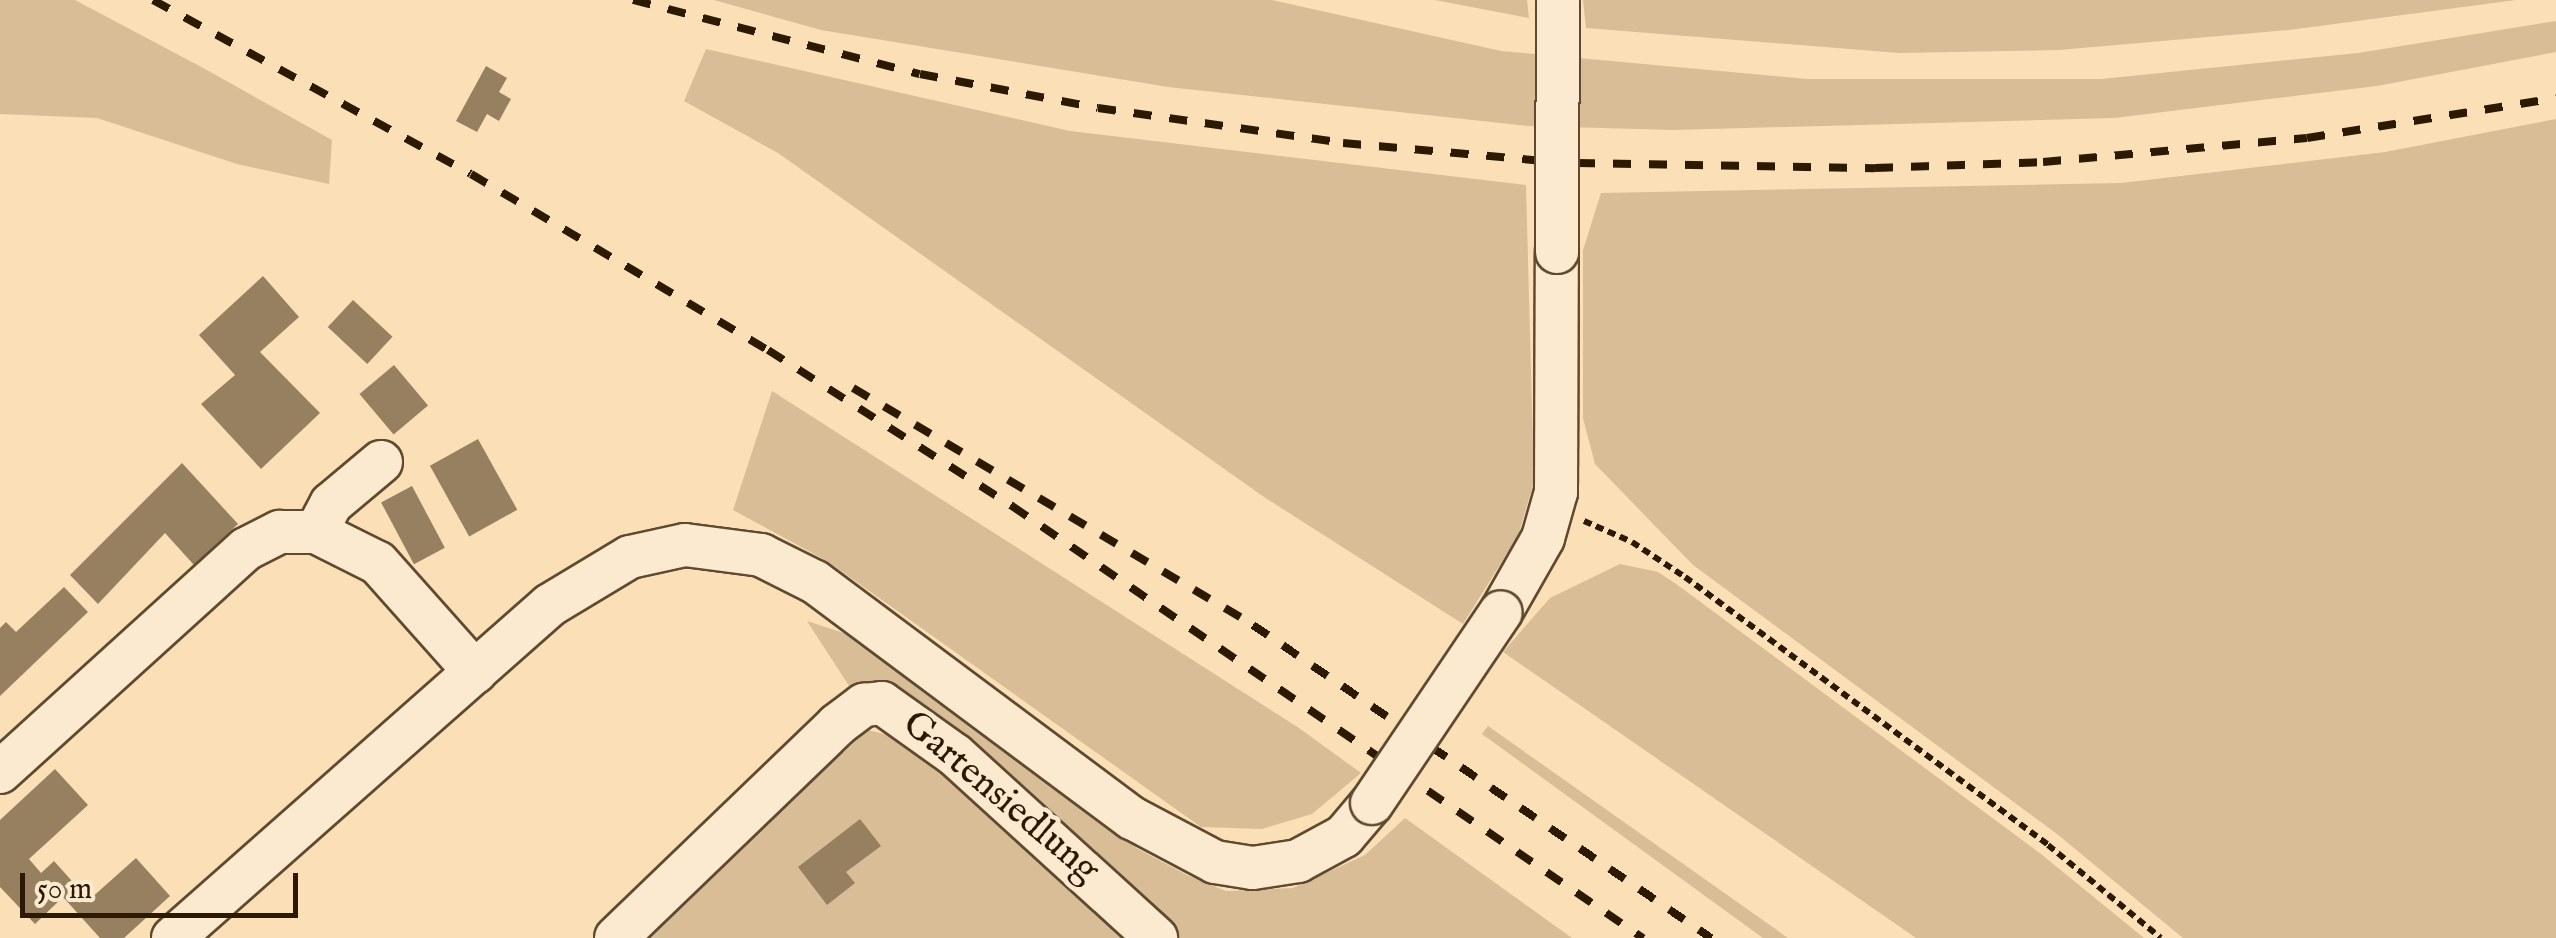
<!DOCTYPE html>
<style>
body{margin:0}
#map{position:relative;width:2556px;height:938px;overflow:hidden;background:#fbdfb6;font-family:"IM FELL English",serif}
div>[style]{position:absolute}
.green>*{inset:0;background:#d8bd97}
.building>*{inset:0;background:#978060;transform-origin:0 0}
.path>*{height:6px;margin-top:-3px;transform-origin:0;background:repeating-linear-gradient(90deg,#2b1902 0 8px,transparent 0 13px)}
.roads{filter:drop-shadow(2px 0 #5f4a2f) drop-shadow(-2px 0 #5f4a2f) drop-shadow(0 2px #5f4a2f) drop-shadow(0 -2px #5f4a2f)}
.street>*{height:42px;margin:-21px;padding:0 21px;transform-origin:21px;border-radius:21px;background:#fcead0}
.rail>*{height:8px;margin-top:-4px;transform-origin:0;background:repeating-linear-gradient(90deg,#2b1902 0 18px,transparent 0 36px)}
.bridges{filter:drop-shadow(2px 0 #5f4a2f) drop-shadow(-2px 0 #5f4a2f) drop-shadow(0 2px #5f4a2f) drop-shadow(0 -2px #5f4a2f)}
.street-bridge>*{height:42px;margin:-21px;padding:0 21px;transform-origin:21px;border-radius:21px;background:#fcead0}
span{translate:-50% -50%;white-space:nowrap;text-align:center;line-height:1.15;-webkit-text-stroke:9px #fcead0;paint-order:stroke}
.street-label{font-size:38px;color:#2b1902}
.scale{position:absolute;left:20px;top:873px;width:278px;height:45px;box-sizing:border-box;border:5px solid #2b1902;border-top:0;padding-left:12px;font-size:30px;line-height:35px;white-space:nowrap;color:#2b1902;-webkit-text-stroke:8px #fcead0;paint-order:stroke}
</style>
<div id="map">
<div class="green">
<div style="clip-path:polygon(0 0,75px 0,205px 69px,332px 140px,329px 184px,237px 164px,97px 118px,0 114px)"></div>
<div style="clip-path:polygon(714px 0,1272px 0,1501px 51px,1807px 79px,2101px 79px,2358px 53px,2556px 21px,2556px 52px,2377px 86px,2114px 118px,1674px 130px,1529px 126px,1168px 87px,821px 30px)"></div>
<div style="clip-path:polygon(1435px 0,1527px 0,1529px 18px)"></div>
<div style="clip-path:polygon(1583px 0,2516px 0,2289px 30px,2059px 50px,1899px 53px,1586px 28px)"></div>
<div style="clip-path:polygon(706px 49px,1070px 131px,1526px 185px,1534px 482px,1518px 536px,1463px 624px,1264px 497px,778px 153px,684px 101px)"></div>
<div style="clip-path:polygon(2556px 119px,2556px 938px,2183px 938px,2057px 834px,1693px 565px,1595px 464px,1583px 418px,1583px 250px,1601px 193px,2121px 183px,2385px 152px)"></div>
<div style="clip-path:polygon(772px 391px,1299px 728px,1361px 773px,1312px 814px,1262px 829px,1201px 827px,827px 561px,733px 510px)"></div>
<div style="clip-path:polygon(1620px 564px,1658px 572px,1679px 586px,2041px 854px,2144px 938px,1916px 938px,1503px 652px,1550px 598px)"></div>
<div style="clip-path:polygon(807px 621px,865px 640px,1138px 849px,1187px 875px,1226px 891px,1293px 888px,1365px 855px,1405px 818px,1572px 938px,1167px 938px,853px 692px)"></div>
<div style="clip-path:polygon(1488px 726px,1788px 938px,1763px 938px,1482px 734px)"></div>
<div style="clip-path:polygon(868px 730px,907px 740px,1138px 938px,637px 938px)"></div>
</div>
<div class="building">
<div style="clip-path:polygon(486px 66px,507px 78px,499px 92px,511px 99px,499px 121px,487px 114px,477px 132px,456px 121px)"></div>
<div style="clip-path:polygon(263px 276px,299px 317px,260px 352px,320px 413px,261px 469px,201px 404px,235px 375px,199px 335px)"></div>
<div style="left:353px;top:300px;width:54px;height:37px;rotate:43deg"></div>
<div style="left:394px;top:365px;width:53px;height:45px;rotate:50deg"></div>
<div style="left:478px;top:439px;width:81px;height:55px;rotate:61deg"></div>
<div style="clip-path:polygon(182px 463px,238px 524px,194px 565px,165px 533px,98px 604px,70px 575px)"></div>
<div style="left:412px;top:486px;width:70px;height:35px;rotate:62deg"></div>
<div style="clip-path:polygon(64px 587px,88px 612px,0 696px,0 628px,6px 622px,16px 632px)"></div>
<div style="clip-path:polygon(55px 769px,88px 805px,29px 859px,41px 873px,54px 861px,89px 900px,136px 858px,170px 896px,124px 938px,100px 938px,63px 897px,35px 924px,0 887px,0 820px)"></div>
<div style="clip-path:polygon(860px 819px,881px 846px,846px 872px,855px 883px,827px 905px,798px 867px)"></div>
</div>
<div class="path">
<div style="left:1584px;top:521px;width:52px;rotate:23.6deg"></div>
<div style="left:1632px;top:542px;width:64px;rotate:33.4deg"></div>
<div style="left:1685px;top:577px;width:451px;rotate:36.4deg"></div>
<div style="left:2048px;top:845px;width:146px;rotate:39.5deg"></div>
</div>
<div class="roads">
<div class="street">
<div style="left:381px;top:462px;width:65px;rotate:140deg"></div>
<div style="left:331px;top:504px;width:32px;rotate:118deg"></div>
<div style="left:316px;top:532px;width:69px;rotate:26.6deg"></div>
<div style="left:378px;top:563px;width:146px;rotate:48.3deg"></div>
<div style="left:1501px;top:612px;width:85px;rotate:-60.4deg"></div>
<div style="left:1543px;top:538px;width:48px;rotate:-74.2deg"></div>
<div style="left:1556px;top:492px;width:240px;rotate:-89.8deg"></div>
<div style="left:0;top:772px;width:332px;rotate:-42.2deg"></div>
<div style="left:246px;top:549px;width:38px;rotate:-27deg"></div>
<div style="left:280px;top:532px;width:36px"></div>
<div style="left:173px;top:938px;width:503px;rotate:-41.45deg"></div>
<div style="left:550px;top:605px;width:93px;rotate:-31deg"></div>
<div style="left:630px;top:557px;width:56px;rotate:-12.3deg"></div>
<div style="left:685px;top:545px;width:77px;rotate:7.5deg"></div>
<div style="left:761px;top:555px;width:60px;rotate:26.6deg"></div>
<div style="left:815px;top:582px;width:395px;rotate:36.7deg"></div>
<div style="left:1132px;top:818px;width:94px;rotate:27.9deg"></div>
<div style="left:1215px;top:862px;width:38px;rotate:9deg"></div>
<div style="left:1253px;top:868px;width:46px;rotate:-8.8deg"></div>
<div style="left:1298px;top:861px;width:52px;rotate:-28.5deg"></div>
<div style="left:1344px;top:836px;width:43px;rotate:-49.7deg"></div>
<div style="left:616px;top:938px;width:307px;rotate:-43.9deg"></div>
<div style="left:837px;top:725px;width:34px;rotate:-37deg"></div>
<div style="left:864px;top:705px;width:18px;rotate:-6deg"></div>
<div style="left:882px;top:703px;width:90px;rotate:35.5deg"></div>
<div style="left:955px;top:755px;width:272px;rotate:42.3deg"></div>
</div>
</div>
<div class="rail">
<div style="left:153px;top:0;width:362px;rotate:28.7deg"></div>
<div style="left:471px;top:174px;width:345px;rotate:30.7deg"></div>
<div style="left:768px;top:350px;width:290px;rotate:32.6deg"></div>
<div style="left:1012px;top:506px;width:765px;rotate:34.4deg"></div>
<div style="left:633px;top:0;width:296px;rotate:14.5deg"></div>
<div style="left:920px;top:74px;width:181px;rotate:10.8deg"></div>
<div style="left:1098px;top:108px;width:247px;rotate:8.1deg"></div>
<div style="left:1343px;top:143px;width:193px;rotate:5.1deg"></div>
<div style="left:1577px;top:163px;width:298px;rotate:1deg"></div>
<div style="left:1875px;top:168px;width:168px;rotate:-2deg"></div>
<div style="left:2043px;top:162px;width:265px;rotate:-5.2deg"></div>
<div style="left:2307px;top:138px;width:252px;rotate:-9.1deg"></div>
<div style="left:853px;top:388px;width:465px;rotate:30.6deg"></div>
<div style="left:1253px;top:625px;width:555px;rotate:34.35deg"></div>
</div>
<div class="bridges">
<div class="street-bridge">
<div style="left:1557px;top:252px;width:252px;rotate:-89.8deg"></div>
<div style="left:1372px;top:803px;width:230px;rotate:-56deg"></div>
</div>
</div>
<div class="street-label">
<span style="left:1000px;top:798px;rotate:40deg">Gartensiedlung</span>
</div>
<div class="scale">50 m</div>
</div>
